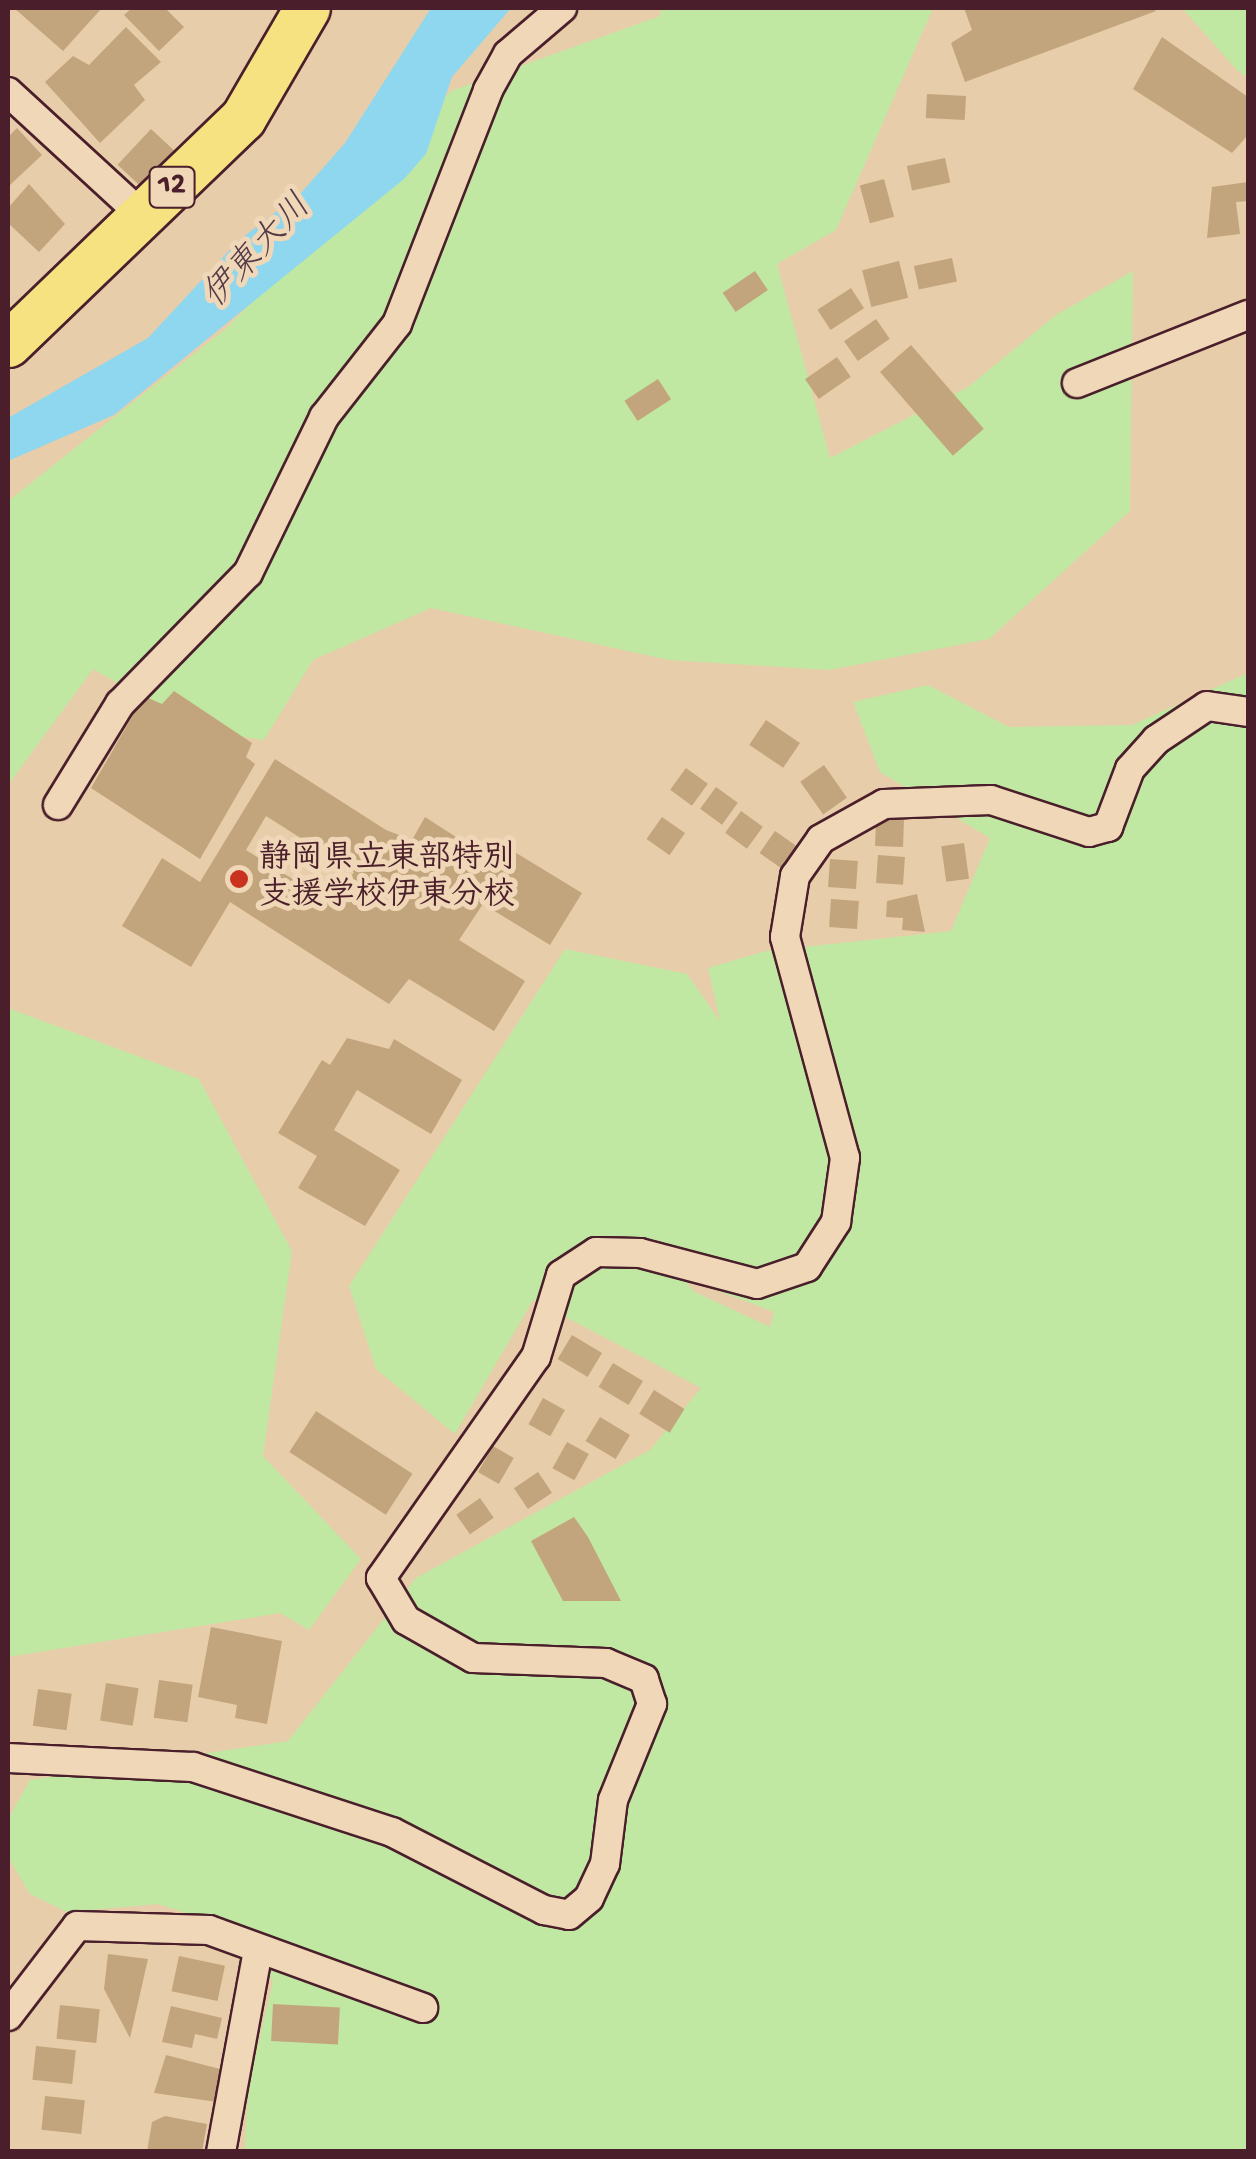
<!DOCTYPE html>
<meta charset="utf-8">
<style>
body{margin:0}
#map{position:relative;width:1256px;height:2159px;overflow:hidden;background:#e7cda9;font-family:"Gochi Hand","Klee One",sans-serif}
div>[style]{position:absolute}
.green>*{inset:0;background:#c1e8a3}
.water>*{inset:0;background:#8ed7ef}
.building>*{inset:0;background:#c3a57d;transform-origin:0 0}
.roads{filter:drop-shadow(2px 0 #4a1f2b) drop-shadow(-2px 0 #4a1f2b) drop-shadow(0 2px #4a1f2b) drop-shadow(0 -2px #4a1f2b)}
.street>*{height:28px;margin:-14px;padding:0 14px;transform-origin:14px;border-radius:14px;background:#efd7b7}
.primary>*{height:45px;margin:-22.5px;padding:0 22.5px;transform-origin:22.5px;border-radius:22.5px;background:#f7e281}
.dots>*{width:28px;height:28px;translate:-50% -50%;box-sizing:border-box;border:5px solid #efd7b7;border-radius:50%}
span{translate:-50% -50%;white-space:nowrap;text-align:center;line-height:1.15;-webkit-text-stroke:10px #efd7b7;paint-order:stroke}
.shield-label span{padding:2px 8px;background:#efd7b7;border:2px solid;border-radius:8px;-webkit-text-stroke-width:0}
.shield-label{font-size:30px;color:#4a1f2b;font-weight:700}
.poi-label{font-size:32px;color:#4a1f2b;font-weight:700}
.left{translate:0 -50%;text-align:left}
.water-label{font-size:35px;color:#543b48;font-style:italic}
.frame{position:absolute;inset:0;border:10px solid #4a1f2b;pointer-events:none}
</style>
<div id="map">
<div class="green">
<div style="clip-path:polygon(661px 8px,933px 8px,836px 230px,777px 264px,830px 458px,968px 387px,1056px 315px,1133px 271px,1130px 511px,989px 639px,829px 670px,669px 660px,431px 608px,313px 660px,264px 740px,202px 731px,93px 669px,8px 785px,8px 501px,228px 327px,451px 91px,660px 16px)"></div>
<div style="clip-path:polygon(1182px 8px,1248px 9px,1248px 78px,1237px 70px)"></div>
<div style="clip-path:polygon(evenodd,1248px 673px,1248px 2151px,245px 2151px,248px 2087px,273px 1982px,233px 1928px,158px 1904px,67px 1912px,30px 1894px,8px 1857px,8px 1819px,30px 1780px,288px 1741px,416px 1578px,650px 1450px,701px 1388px,533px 1300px,455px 1434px,376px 1369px,349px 1286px,565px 949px,687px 974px,720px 1021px,708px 968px,766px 951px,951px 931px,990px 838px,880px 772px,853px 702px,928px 685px,1009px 727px,1132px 725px,1248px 673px,654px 1236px,703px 1285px,774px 1312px,770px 1327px,693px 1291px,654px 1236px)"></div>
<div style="clip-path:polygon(8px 1008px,199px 1079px,292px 1251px,263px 1456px,361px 1559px,309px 1630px,280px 1613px,8px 1657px)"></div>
</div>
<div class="water">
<div style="clip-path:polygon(431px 8px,511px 8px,452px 77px,426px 154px,404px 179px,114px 415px,8px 461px,8px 418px,148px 338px,238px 241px,301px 193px,345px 143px)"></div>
</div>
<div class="building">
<div style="clip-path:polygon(14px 8px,102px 8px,63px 51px)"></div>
<div style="clip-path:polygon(132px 8px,165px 8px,184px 27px,159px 51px,124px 15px)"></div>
<div style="clip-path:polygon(964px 8px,1153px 8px,1156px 11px,965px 82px,951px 43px,972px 30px)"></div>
<div style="clip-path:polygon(126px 27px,161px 62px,134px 85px,145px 100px,100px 143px,45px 82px,73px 56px,89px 65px)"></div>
<div style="clip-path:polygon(1162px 37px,1248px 97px,1248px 135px,1232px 153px,1133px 89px)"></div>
<div style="left:927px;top:94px;width:39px;height:24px;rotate:3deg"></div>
<div style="clip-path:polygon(17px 128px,42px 155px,9px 186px,8px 137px)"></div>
<div style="left:151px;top:129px;width:35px;height:49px;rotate:43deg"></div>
<div style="left:945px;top:158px;width:25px;height:39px;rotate:78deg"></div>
<div style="left:884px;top:179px;width:39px;height:25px;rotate:75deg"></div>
<div style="clip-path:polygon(1248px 182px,1248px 201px,1236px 202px,1240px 234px,1207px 238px,1212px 187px)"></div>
<div style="clip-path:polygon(29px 184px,65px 224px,39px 252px,8px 223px,8px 208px)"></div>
<div style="left:952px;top:258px;width:24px;height:39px;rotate:78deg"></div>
<div style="left:899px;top:261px;width:38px;height:38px;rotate:76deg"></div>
<div style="left:755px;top:271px;width:23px;height:39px;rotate:56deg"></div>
<div style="left:851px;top:288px;width:24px;height:40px;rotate:57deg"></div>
<div style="left:876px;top:319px;width:24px;height:39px;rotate:55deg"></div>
<div style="left:911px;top:345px;width:111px;height:41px;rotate:49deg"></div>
<div style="left:837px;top:357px;width:24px;height:39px;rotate:55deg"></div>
<div style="left:658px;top:379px;width:24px;height:40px;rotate:57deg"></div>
<div style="clip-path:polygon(174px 691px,252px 743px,246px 757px,255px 764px,200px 859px,91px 788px,144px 696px,162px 704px)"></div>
<div style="left:766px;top:720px;width:41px;height:30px;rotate:34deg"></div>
<div style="clip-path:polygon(evenodd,275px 759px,386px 830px,412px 840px,425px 817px,493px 861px,506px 863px,513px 851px,582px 893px,550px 945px,483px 904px,459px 940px,525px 981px,494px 1031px,409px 979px,389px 1004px,230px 902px,191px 967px,122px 926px,162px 858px,200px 882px,275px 759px,266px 816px,354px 872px,333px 904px,246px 850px,266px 816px)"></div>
<div style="left:824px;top:765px;width:40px;height:29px;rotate:55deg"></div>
<div style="left:686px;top:768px;width:27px;height:27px;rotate:36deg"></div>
<div style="left:716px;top:787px;width:27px;height:27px;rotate:36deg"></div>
<div style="left:741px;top:811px;width:27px;height:27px;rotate:36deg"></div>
<div style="left:662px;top:817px;width:28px;height:27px;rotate:35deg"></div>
<div style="left:876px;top:819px;width:28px;height:27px;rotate:2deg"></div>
<div style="left:775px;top:831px;width:28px;height:27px;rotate:35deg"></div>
<div style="left:964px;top:843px;width:36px;height:23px;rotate:82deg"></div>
<div style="left:878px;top:855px;width:27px;height:28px;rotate:4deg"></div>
<div style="left:830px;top:859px;width:28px;height:28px;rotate:4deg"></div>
<div style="clip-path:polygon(917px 894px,925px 932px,902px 930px,903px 918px,886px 917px,887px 901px)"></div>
<div style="left:831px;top:899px;width:28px;height:28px;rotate:4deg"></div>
<div style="clip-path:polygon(347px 1038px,389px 1049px,394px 1039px,462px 1080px,431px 1134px,357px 1090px,334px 1130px,400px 1170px,365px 1226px,298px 1188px,317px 1156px,278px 1133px,322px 1060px,330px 1065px)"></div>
<div style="left:572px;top:1335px;width:35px;height:28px;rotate:31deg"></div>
<div style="left:613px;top:1363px;width:35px;height:28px;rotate:31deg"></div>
<div style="left:654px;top:1390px;width:36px;height:28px;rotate:32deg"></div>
<div style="left:543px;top:1398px;width:25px;height:30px;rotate:29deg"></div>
<div style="left:316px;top:1411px;width:115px;height:49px;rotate:33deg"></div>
<div style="left:600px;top:1417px;width:35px;height:28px;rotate:31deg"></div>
<div style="left:567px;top:1442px;width:25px;height:30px;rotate:29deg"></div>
<div style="left:493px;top:1446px;width:24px;height:30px;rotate:30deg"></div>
<div style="left:538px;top:1472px;width:25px;height:29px;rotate:56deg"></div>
<div style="left:480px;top:1498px;width:24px;height:29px;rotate:55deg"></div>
<div style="clip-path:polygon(574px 1517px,588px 1537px,621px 1601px,563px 1601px,531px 1541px)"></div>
<div style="clip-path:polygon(211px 1627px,282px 1641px,267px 1724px,235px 1718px,237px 1705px,198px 1697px)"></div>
<div style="left:159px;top:1680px;width:34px;height:38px;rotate:8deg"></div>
<div style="left:106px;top:1683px;width:33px;height:38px;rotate:9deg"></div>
<div style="left:38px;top:1689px;width:34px;height:37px;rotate:8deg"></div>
<div style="clip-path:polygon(108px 1954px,148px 1959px,130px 2038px,104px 1989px)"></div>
<div style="left:179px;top:1956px;width:47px;height:36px;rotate:12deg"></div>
<div style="left:273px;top:2004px;width:67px;height:37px;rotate:3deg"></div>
<div style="left:60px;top:2005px;width:40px;height:34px;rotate:6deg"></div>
<div style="clip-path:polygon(171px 2006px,222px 2018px,217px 2039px,195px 2034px,192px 2048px,162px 2042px)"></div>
<div style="left:36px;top:2046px;width:40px;height:34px;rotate:6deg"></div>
<div style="clip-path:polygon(166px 2055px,220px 2069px,217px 2102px,154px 2093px)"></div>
<div style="left:45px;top:2096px;width:40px;height:34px;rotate:6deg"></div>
<div style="clip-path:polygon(165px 2116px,207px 2124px,202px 2152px,147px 2152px,152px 2122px)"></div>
</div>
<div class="roads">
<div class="street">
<div style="left:8px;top:92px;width:183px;rotate:42.6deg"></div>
<div style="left:1077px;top:383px;width:184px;rotate:-21.7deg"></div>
<div style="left:58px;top:805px;width:119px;rotate:-58.5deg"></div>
<div style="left:120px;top:704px;width:183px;rotate:-45.7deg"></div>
<div style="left:248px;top:573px;width:174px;rotate:-64deg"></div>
<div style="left:324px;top:417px;width:118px;rotate:-51.9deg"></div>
<div style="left:397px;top:324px;width:251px;rotate:-68.7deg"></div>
<div style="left:488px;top:90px;width:41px;rotate:-60.9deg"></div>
<div style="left:508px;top:54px;width:71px;rotate:-40.4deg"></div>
<div style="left:8px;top:1758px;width:185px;rotate:2.8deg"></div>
<div style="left:193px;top:1767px;width:209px;rotate:18.1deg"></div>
<div style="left:392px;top:1832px;width:171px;rotate:27.2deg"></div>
<div style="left:544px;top:1910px;width:25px;rotate:11deg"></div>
<div style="left:569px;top:1915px;width:26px;rotate:-40deg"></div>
<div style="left:589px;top:1898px;width:38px;rotate:-65deg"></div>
<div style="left:605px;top:1864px;width:64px;rotate:-82.9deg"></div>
<div style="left:613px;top:1800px;width:104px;rotate:-67.9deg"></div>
<div style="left:652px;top:1704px;width:26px;rotate:-108deg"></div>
<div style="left:644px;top:1679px;width:41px;rotate:-157.2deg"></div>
<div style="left:606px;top:1663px;width:133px;rotate:-177.8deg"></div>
<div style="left:473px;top:1658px;width:77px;rotate:-150.4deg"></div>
<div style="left:406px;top:1620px;width:49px;rotate:-120.8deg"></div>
<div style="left:381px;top:1578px;width:270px;rotate:-55deg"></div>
<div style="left:536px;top:1357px;width:86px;rotate:-73deg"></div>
<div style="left:561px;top:1275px;width:42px;rotate:-33.3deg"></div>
<div style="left:596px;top:1252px;width:44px;rotate:1.3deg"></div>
<div style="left:640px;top:1253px;width:121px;rotate:14.8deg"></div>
<div style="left:757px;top:1284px;width:53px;rotate:-18.8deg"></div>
<div style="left:807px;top:1267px;width:54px;rotate:-57.2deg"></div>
<div style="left:836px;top:1222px;width:65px;rotate:-82deg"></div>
<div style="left:845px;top:1158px;width:229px;rotate:-105.2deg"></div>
<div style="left:785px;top:937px;width:62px;rotate:-80.7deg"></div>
<div style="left:795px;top:876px;width:45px;rotate:-54.9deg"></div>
<div style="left:821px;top:839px;width:72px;rotate:-29.1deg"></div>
<div style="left:884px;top:804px;width:107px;rotate:-2.1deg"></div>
<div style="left:991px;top:800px;width:103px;rotate:18.1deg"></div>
<div style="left:1089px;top:832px;width:20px;rotate:-15deg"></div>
<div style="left:1108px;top:827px;width:62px;rotate:-69.2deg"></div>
<div style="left:1130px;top:769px;width:39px;rotate:-48deg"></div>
<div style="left:1156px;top:740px;width:61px;rotate:-33.7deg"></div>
<div style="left:1207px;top:706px;width:41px;rotate:8.3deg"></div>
<div style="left:8px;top:2016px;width:113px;rotate:-52.5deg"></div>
<div style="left:77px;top:1926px;width:132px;rotate:1.7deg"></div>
<div style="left:209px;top:1930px;width:228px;rotate:20deg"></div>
<div style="left:221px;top:2152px;width:204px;rotate:-79.6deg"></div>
</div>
<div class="primary">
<div style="left:8px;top:344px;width:326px;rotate:-43.9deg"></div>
<div style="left:243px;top:118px;width:127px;rotate:-59.8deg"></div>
</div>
</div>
<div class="dots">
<div style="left:239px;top:879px;background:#c8321e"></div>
</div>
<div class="shield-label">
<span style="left:172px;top:187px">12</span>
</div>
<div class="poi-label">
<span class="left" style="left:259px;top:879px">静岡県立東部特別<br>支援学校伊東分校</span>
</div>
<div class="water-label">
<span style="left:259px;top:253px;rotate:-47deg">伊東大川</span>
</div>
<div class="frame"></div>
</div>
